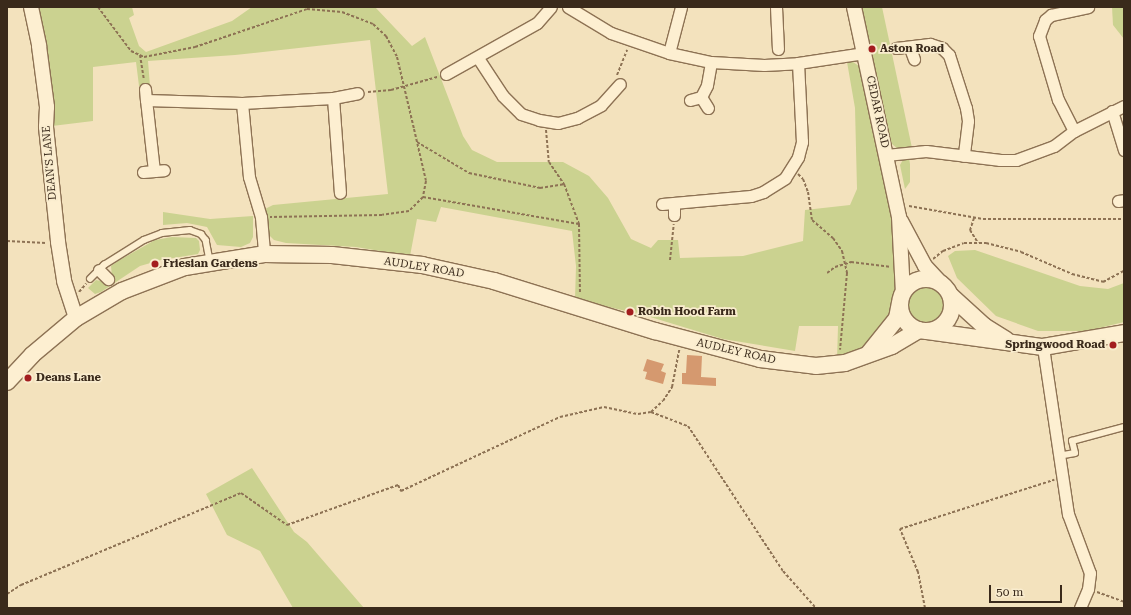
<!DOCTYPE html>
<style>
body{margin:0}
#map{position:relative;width:1131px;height:615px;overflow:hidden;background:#f3e2bd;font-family:"Roboto Serif",serif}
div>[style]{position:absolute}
.green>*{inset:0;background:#cbd290}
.round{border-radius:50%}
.building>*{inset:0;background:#d5996f}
.path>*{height:2px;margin-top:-1px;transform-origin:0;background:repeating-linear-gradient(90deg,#8d7254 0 3px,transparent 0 5px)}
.roads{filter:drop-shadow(1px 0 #8d7254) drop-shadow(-1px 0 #8d7254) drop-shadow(0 1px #8d7254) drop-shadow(0 -1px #8d7254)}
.service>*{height:5.5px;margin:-2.75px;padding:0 2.75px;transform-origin:2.75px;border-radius:2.75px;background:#fdefd1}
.minor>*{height:11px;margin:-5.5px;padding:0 5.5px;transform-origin:5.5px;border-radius:5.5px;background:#fdefd1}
.tertiary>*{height:14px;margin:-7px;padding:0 7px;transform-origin:7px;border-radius:7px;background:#fdefd1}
.secondary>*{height:16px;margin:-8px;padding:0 8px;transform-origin:8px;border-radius:8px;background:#fdefd1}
.secondary>.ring{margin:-8px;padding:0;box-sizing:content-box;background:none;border:16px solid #fdefd1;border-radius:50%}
.dots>*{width:11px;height:11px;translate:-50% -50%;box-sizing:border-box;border:2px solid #f9ecce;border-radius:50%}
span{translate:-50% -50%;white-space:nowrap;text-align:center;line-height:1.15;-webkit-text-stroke:3.5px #f9ecce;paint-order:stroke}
.poi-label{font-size:11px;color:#3a2a1b;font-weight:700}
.left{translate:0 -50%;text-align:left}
.right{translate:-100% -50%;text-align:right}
.street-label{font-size:11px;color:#3a2a1b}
.frame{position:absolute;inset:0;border:8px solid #3a2a1b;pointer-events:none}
.scale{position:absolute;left:989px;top:585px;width:73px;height:18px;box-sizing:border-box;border:2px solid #3a2a1b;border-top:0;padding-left:5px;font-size:12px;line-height:14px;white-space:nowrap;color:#3a2a1b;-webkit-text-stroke:3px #f9ecce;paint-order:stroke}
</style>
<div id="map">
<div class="green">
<div style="clip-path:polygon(34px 7px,132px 7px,134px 15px,129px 18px,139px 46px,146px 52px,232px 21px,252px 7px,375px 7px,412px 46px,425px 37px,463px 136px,472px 150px,497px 162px,563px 162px,589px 176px,608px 198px,631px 239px,651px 248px,658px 240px,678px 240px,680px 258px,743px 256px,803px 241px,805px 210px,850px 205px,857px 189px,855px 108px,847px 62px,853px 62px,859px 66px,894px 227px,897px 272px,891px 316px,868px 345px,837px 360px,838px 326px,799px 326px,795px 351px,723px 339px,647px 316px,575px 299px,576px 266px,572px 231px,441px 207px,436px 222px,417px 219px,410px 256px,356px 247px,286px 243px,274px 240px,268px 234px,265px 209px,273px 205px,388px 194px,370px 40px,235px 55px,148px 61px,150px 86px,139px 86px,136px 62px,93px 67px,93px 121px,52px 126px)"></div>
<div style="clip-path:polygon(860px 7px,882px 7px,912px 148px,898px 149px,892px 144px,886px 129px)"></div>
<div style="clip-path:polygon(1112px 7px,1124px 7px,1124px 39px,1113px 25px)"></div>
<div style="clip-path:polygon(904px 158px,909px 158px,910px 164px,910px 182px,905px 189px,900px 165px)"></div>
<div style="clip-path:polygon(163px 212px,210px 219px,253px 216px,253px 237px,250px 243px,241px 247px,217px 245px,207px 227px,187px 223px,163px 225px)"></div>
<div style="clip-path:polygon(172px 237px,196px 238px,199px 241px,200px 250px,198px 254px,161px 260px,140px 266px,101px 292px,95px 294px,88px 288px,96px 280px,105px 282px,112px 277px,111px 266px,118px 261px,155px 240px)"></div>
<div style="clip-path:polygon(975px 250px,1080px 286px,1108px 289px,1124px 283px,1124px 322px,1087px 331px,1038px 331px,996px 316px,957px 278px,948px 256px,955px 251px)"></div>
<div class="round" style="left:907px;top:286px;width:38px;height:38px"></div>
<div style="clip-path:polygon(252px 468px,294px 532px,307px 542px,364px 608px,293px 608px,260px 551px,227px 535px,206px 494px)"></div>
</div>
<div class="building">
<div style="clip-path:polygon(687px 355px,702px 356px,701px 377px,716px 378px,716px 386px,682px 384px,682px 373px,686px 373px)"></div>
<div style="clip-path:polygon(647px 359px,664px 364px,661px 371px,666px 373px,663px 384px,645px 379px,647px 372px,643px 371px)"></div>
</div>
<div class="path">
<div style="left:98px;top:7px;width:55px;rotate:53.1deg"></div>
<div style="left:131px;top:51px;width:14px;rotate:25deg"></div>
<div style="left:144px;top:57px;width:52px;rotate:-11.1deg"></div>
<div style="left:195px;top:47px;width:118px;rotate:-18.7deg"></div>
<div style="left:307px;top:9px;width:35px;rotate:5deg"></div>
<div style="left:342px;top:12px;width:33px;rotate:21deg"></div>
<div style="left:373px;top:24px;width:18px;rotate:43deg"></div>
<div style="left:386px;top:36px;width:24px;rotate:62deg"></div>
<div style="left:397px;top:57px;width:74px;rotate:76.7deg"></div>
<div style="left:414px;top:129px;width:53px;rotate:77deg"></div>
<div style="left:426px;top:181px;width:16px;rotate:101deg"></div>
<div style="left:423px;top:197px;width:20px;rotate:135deg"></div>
<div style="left:409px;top:211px;width:27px;rotate:172deg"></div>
<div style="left:382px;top:215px;width:112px;rotate:179deg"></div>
<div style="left:140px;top:55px;width:25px;rotate:81deg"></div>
<div style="left:617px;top:75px;width:27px;rotate:-68deg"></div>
<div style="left:368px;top:92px;width:23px;rotate:-5deg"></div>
<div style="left:391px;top:90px;width:48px;rotate:-15.8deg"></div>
<div style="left:546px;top:130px;width:32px;rotate:85deg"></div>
<div style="left:549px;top:162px;width:27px;rotate:56deg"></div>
<div style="left:564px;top:184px;width:43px;rotate:69.4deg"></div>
<div style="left:579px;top:224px;width:70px;rotate:89.2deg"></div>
<div style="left:417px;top:142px;width:61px;rotate:30.8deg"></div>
<div style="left:469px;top:173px;width:73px;rotate:11.9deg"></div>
<div style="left:540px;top:188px;width:24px;rotate:-9deg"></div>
<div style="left:798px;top:174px;width:7px;rotate:45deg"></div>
<div style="left:803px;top:179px;width:14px;rotate:69deg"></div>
<div style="left:808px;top:192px;width:28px;rotate:82deg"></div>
<div style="left:812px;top:220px;width:28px;rotate:41deg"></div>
<div style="left:833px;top:238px;width:16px;rotate:55deg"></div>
<div style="left:842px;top:251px;width:23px;rotate:77deg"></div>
<div style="left:847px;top:273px;width:77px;rotate:95.2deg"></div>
<div style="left:423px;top:197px;width:158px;rotate:9.8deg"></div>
<div style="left:909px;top:206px;width:75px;rotate:10deg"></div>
<div style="left:983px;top:219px;width:141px"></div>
<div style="left:974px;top:218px;width:13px;rotate:108deg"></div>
<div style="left:970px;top:230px;width:15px;rotate:58deg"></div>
<div style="left:7px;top:241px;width:39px;rotate:3deg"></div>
<div style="left:933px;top:259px;width:13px;rotate:-39deg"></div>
<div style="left:943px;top:251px;width:22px;rotate:-21deg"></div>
<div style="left:964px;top:243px;width:22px"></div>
<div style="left:986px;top:243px;width:36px;rotate:14deg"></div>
<div style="left:1021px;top:252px;width:56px;rotate:23.3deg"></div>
<div style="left:1072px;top:274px;width:32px;rotate:14deg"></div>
<div style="left:1103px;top:282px;width:24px;rotate:-28deg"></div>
<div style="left:670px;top:260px;width:36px;rotate:-84deg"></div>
<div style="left:827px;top:273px;width:10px;rotate:-37deg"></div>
<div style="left:835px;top:267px;width:17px;rotate:-17deg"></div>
<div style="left:851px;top:262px;width:39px;rotate:7deg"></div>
<div style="left:79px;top:292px;width:11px;rotate:-49deg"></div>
<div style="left:651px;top:412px;width:16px;rotate:-43deg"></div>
<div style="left:663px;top:401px;width:17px;rotate:-57deg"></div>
<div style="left:672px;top:387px;width:38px;rotate:-79deg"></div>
<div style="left:1097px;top:592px;width:29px;rotate:20deg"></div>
<div style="left:7px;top:594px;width:17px;rotate:-33deg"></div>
<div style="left:21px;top:585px;width:238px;rotate:-22.7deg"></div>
<div style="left:241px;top:493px;width:56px;rotate:34.8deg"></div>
<div style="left:287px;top:525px;width:118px;rotate:-19.8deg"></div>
<div style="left:398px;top:485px;width:7px;rotate:63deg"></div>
<div style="left:401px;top:491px;width:175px;rotate:-25deg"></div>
<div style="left:560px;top:417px;width:45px;rotate:-12.8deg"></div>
<div style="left:604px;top:407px;width:35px;rotate:12deg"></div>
<div style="left:638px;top:414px;width:13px;rotate:-9deg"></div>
<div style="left:651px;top:412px;width:40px;rotate:21deg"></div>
<div style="left:688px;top:426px;width:173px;rotate:56.8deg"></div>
<div style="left:783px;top:571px;width:50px;rotate:48.3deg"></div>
<div style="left:925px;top:608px;width:37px;rotate:-101deg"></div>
<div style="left:918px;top:572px;width:47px;rotate:-112.7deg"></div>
<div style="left:900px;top:529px;width:162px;rotate:-17.7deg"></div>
</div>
<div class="roads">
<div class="service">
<div style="left:90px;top:279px;width:20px;rotate:-45deg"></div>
<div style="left:104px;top:265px;width:47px;rotate:-32deg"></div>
<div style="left:144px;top:240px;width:19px;rotate:-21deg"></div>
<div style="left:162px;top:233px;width:28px;rotate:-6deg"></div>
<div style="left:190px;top:230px;width:12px;rotate:20deg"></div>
<div style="left:201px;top:234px;width:8px;rotate:50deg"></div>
<div style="left:206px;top:240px;width:21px;rotate:79deg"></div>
<div style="left:1058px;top:456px;width:17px;rotate:-10deg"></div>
<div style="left:1075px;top:453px;width:12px;rotate:-104deg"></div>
<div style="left:1072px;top:441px;width:54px;rotate:-15.1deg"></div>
</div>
<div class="minor">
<div style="left:568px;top:7px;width:50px;rotate:31.2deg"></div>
<div style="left:611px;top:33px;width:61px;rotate:19deg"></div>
<div style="left:669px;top:53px;width:43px;rotate:12.1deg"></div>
<div style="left:711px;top:62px;width:53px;rotate:3.2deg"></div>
<div style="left:764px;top:65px;width:34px;rotate:-3deg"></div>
<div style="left:798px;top:63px;width:67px;rotate:-8.6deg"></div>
<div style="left:776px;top:7px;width:42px;rotate:87.3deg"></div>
<div style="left:896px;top:48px;width:34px;rotate:-7deg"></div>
<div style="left:930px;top:44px;width:13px;rotate:18deg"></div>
<div style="left:942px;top:48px;width:10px;rotate:45deg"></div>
<div style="left:949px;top:55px;width:56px;rotate:72.2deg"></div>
<div style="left:966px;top:108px;width:13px;rotate:81deg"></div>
<div style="left:968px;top:121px;width:35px;rotate:97deg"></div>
<div style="left:910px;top:48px;width:12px;rotate:70deg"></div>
<div style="left:669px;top:53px;width:48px;rotate:-75.4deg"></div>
<div style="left:478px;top:58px;width:45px;rotate:56.7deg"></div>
<div style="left:503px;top:96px;width:25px;rotate:45deg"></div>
<div style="left:521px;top:114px;width:19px;rotate:18deg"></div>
<div style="left:539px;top:120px;width:19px;rotate:9deg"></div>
<div style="left:558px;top:123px;width:20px;rotate:-15deg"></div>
<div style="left:577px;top:118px;width:27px;rotate:-28deg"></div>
<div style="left:601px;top:105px;width:28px;rotate:-48deg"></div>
<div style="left:446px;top:74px;width:104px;rotate:-29.3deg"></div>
<div style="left:537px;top:23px;width:21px;rotate:-49deg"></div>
<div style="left:145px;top:89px;width:11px;rotate:85deg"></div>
<div style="left:701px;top:97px;width:13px;rotate:-63deg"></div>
<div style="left:707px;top:85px;width:23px;rotate:-80deg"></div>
<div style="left:333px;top:98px;width:95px;rotate:85.8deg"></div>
<div style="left:690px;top:100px;width:11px;rotate:-15deg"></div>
<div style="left:701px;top:97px;width:13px;rotate:58deg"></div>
<div style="left:242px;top:103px;width:74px;rotate:84.6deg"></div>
<div style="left:249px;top:177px;width:42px;rotate:73.3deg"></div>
<div style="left:261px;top:217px;width:37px;rotate:85deg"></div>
<div style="left:1112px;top:111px;width:41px;rotate:72.9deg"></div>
<div style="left:1074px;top:131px;width:35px;rotate:-117deg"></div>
<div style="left:1058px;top:100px;width:67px;rotate:-106.5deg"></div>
<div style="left:1039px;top:36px;width:17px;rotate:-69deg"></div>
<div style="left:1045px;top:20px;width:8px;rotate:-40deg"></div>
<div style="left:1051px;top:15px;width:38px;rotate:-12deg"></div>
<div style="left:886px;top:155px;width:40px;rotate:-5.7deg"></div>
<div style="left:926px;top:151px;width:75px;rotate:6.9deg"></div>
<div style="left:1000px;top:160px;width:16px"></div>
<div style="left:1016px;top:160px;width:40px;rotate:-20.2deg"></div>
<div style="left:1054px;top:146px;width:25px;rotate:-37deg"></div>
<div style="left:1074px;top:131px;width:56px;rotate:-26.6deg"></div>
<div style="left:154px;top:171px;width:71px;rotate:-96.4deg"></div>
<div style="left:146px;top:100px;width:96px;rotate:1.8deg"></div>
<div style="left:242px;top:103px;width:91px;rotate:-3.1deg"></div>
<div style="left:333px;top:98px;width:25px;rotate:-11deg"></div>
<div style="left:143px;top:172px;width:21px;rotate:-5deg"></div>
<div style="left:1118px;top:201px;width:6px;rotate:-9deg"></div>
<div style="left:674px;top:203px;width:12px;rotate:90deg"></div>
<div style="left:662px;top:204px;width:89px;rotate:-5.1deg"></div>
<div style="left:751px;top:196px;width:13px;rotate:-18deg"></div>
<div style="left:763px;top:192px;width:26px;rotate:-32deg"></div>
<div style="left:785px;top:178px;width:25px;rotate:-58deg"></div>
<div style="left:798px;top:157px;width:16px;rotate:-75deg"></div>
<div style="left:802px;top:142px;width:79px;rotate:-92.9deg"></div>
<div style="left:99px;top:270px;width:13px;rotate:45deg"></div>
<div style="left:1043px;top:347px;width:169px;rotate:81.5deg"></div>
<div style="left:1068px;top:514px;width:63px;rotate:69.6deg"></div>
<div style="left:1090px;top:573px;width:16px;rotate:97deg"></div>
<div style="left:1088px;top:589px;width:21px;rotate:113deg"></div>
</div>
<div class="tertiary">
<div style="left:31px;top:7px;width:40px;rotate:78deg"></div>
<div style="left:39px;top:46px;width:62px;rotate:82.5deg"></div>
<div style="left:47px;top:107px;width:20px;rotate:93deg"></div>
<div style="left:46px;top:127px;width:116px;rotate:84deg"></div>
<div style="left:58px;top:242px;width:39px;rotate:81deg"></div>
<div style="left:64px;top:281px;width:39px;rotate:72deg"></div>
<div style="left:854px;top:7px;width:215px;rotate:77.9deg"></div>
<div style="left:899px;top:217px;width:76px;rotate:87deg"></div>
<div style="left:901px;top:221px;width:51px;rotate:61.9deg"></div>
<div style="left:925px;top:266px;width:23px;rotate:47deg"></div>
</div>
<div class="secondary">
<div class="ring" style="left:900px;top:279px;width:36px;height:36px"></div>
<div style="left:951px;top:296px;width:45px;rotate:42.3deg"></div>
<div style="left:984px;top:326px;width:26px;rotate:32deg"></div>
<div style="left:927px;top:331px;width:117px;rotate:7.9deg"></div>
<div style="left:1043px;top:347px;width:82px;rotate:-9.8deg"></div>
<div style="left:869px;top:353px;width:45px;rotate:-51.3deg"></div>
<div style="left:897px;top:318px;width:15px;rotate:-79deg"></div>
<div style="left:7px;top:382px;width:37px;rotate:-47deg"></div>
<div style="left:32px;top:355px;width:57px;rotate:-40.1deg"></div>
<div style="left:76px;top:318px;width:53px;rotate:-30.4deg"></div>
<div style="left:122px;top:291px;width:67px;rotate:-20.9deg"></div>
<div style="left:185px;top:267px;width:80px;rotate:-9.3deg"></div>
<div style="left:264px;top:254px;width:68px;rotate:0.8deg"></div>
<div style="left:332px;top:255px;width:91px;rotate:6.3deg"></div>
<div style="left:422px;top:265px;width:74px;rotate:12.5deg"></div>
<div style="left:494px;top:281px;width:169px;rotate:17.3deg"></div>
<div style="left:655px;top:331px;width:109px;rotate:14.9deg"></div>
<div style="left:760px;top:359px;width:56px;rotate:7.1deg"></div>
<div style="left:816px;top:366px;width:29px;rotate:-6deg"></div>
<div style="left:845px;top:363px;width:50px;rotate:-19.9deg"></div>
<div style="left:892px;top:346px;width:31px;rotate:-31deg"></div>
</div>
</div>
<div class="dots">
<div style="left:872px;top:49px;background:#a31d1f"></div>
<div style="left:155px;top:264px;background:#a31d1f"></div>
<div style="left:630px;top:312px;background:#a31d1f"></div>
<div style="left:1113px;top:345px;background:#a31d1f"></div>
<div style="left:28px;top:378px;background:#a31d1f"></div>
</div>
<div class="poi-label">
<span class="left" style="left:880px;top:49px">Aston Road</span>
<span class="left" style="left:163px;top:264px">Friesian Gardens</span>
<span class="left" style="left:638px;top:312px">Robin Hood Farm</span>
<span class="right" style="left:1105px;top:345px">Springwood Road</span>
<span class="left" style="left:36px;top:378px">Deans Lane</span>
</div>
<div class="street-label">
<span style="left:877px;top:112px;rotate:78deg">CEDAR ROAD</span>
<span style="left:50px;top:163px;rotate:-95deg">DEAN'S LANE</span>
<span style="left:424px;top:268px;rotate:9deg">AUDLEY ROAD</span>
<span style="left:736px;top:352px;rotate:13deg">AUDLEY ROAD</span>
</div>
<div class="frame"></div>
<div class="scale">50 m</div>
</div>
